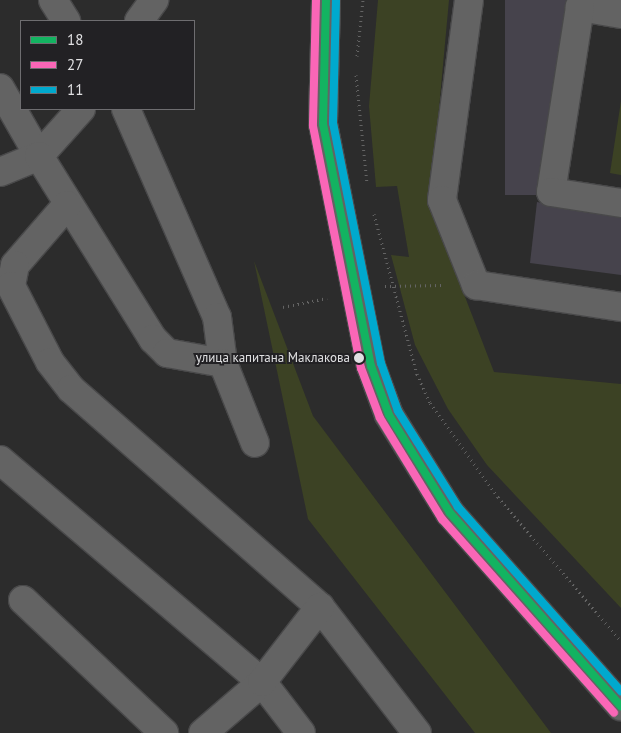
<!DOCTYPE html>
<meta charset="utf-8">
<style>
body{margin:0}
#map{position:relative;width:621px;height:733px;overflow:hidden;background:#2c2c2c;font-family:"PT Sans",sans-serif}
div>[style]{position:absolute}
.green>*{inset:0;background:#3c4224}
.building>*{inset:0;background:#46434c;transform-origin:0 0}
.path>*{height:3px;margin-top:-1.5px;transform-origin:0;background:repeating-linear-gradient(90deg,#646464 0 1px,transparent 0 5px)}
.roads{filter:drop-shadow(1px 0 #49494a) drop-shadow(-1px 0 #49494a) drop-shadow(0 1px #49494a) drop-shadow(0 -1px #49494a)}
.minor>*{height:28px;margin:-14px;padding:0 14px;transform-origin:14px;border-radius:14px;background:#636363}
.bus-1>*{height:8px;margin:-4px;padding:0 4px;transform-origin:4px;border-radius:4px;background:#13b361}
.bus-2>*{height:8px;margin:-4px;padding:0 4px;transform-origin:4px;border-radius:4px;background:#fa66b7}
.bus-3>*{height:8px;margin:-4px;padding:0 4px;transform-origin:4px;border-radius:4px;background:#00a9ce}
.dots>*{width:14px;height:14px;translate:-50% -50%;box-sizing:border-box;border:2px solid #222124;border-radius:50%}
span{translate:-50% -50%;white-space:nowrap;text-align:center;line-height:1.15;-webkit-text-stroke:4px #222124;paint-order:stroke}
.bus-label{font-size:13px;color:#e0e0e2}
.right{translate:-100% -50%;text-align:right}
.legend{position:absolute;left:20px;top:20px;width:175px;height:90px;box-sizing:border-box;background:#222124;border:1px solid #6e6d70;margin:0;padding:6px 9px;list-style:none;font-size:15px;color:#e0e0e2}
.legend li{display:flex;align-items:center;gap:10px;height:25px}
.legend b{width:25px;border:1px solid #6e6d70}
</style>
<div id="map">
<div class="green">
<div style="clip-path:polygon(378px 0,449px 0,430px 206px,494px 372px,621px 384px,621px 608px,487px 465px,448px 409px,415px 345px,391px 255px,409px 257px,397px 186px,376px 187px,369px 106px)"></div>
<div style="clip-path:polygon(621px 101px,621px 175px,610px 173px)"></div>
<div style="clip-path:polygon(254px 261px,313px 416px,551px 733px,475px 733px,308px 519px)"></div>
</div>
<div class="building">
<div style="left:505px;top:0;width:62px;height:195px"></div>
<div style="clip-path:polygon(537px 202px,621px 218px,621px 275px,530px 263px)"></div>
</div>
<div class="path">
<div style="left:357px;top:56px;width:56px;rotate:-83.9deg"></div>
<div style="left:356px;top:75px;width:109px;rotate:84.2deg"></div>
<div style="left:374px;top:214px;width:166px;rotate:75deg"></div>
<div style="left:417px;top:374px;width:32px;rotate:66deg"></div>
<div style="left:430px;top:403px;width:116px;rotate:54.1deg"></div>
<div style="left:498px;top:497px;width:189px;rotate:49.5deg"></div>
<div style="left:385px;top:286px;width:58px;rotate:-1deg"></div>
<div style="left:283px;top:307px;width:45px;rotate:-11.6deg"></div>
</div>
<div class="roads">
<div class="minor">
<div style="left:53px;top:0;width:25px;rotate:58deg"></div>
<div style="left:326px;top:0;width:124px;rotate:91.4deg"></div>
<div style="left:323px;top:124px;width:247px;rotate:78.8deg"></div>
<div style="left:371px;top:366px;width:52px;rotate:69.8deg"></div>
<div style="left:389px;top:415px;width:115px;rotate:58.1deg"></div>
<div style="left:450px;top:513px;width:258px;rotate:48.5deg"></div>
<div style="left:469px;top:0;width:202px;rotate:97.7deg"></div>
<div style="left:442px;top:200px;width:92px;rotate:68.2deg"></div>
<div style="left:476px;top:285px;width:147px;rotate:8.6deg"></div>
<div style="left:621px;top:14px;width:42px;rotate:-170.3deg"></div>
<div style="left:580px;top:7px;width:187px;rotate:98.9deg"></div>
<div style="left:551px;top:192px;width:71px;rotate:8.9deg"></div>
<div style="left:139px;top:21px;width:26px;rotate:-54deg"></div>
<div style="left:0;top:88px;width:78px;rotate:60.2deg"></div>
<div style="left:39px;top:156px;width:42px;rotate:157.7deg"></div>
<div style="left:81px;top:109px;width:63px;rotate:131.8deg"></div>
<div style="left:39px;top:156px;width:216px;rotate:58.1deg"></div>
<div style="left:153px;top:339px;width:20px;rotate:45deg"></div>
<div style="left:167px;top:353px;width:57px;rotate:10.1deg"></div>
<div style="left:126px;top:109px;width:227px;rotate:66.4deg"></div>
<div style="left:217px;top:317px;width:46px;rotate:82.6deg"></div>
<div style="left:223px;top:363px;width:86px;rotate:68.2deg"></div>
<div style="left:67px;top:205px;width:79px;rotate:130.9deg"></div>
<div style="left:15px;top:265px;width:21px;rotate:101deg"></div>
<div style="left:11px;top:286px;width:85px;rotate:62.8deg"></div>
<div style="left:50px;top:362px;width:34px;rotate:52deg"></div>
<div style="left:71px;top:389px;width:331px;rotate:41.2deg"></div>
<div style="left:320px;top:607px;width:159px;rotate:52.4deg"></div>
<div style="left:0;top:460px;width:343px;rotate:40.3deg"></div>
<div style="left:262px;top:682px;width:64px;rotate:52.6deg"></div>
<div style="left:23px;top:600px;width:194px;rotate:43.3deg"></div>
<div style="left:203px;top:733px;width:78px;rotate:-40.8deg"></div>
<div style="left:262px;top:682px;width:95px;rotate:-52.3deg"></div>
</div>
</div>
<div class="bus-1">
<div style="left:326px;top:0;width:124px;rotate:91.4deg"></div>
<div style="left:323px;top:124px;width:247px;rotate:78.8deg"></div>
<div style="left:371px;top:366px;width:52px;rotate:69.8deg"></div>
<div style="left:389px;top:415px;width:115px;rotate:58.1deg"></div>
<div style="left:450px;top:513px;width:258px;rotate:48.5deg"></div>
</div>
<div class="bus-2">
<div style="left:316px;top:0;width:126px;rotate:91.4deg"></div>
<div style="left:313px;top:126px;width:247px;rotate:78.8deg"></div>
<div style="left:361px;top:368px;width:53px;rotate:69.2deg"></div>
<div style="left:380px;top:418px;width:119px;rotate:58.5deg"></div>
<div style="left:442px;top:519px;width:259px;rotate:48.4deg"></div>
</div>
<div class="bus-3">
<div style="left:336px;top:0;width:123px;rotate:91.4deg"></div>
<div style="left:333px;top:123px;width:245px;rotate:78.7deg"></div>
<div style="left:381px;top:363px;width:51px;rotate:70.5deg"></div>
<div style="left:398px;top:411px;width:113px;rotate:58deg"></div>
<div style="left:458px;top:507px;width:246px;rotate:48.5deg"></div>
</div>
<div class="dots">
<div style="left:359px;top:358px;background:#e0e0e2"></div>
</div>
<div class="bus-label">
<span class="right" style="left:350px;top:358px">улица капитана Маклакова</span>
</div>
<ul class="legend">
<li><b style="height:6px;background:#13b361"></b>18</li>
<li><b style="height:6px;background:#fa66b7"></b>27</li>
<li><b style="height:6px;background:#00a9ce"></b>11</li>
</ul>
</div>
